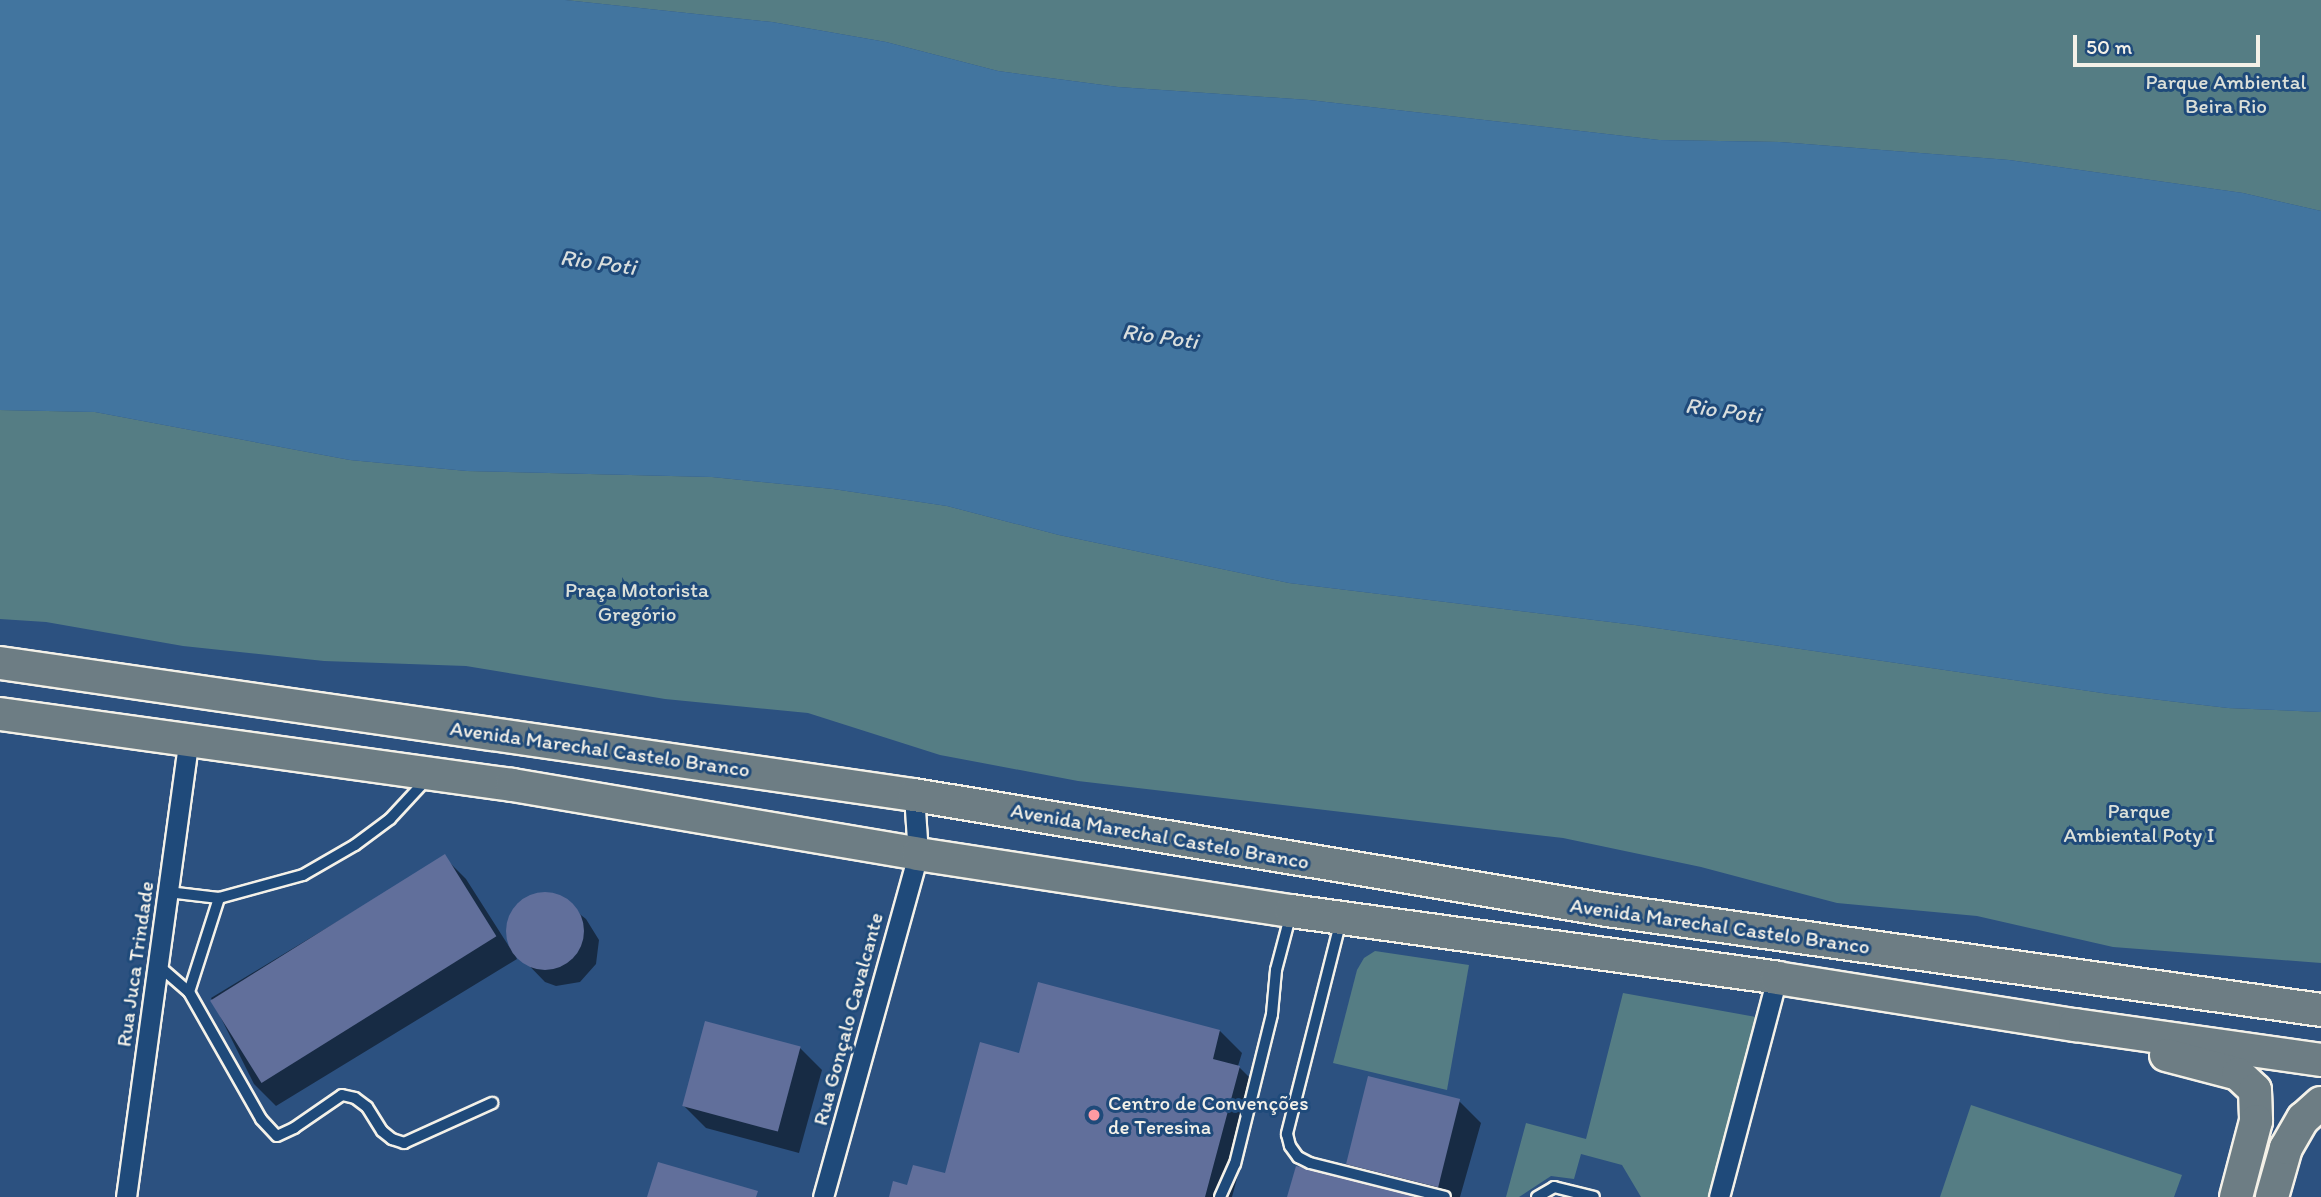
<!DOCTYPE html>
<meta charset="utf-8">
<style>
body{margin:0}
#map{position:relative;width:2321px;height:1197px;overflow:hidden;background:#2c5180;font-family:Itim,sans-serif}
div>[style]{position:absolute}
.green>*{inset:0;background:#557d84}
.water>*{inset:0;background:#42759f}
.shadow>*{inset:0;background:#0007}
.building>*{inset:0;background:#616f9b;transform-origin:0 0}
.round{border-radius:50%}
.roads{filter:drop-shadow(2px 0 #f4f1e8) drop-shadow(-2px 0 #f4f1e8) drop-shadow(0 2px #f4f1e8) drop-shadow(0 -2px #f4f1e8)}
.service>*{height:10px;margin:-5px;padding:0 5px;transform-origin:5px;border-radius:5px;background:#1f4a7a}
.minor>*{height:19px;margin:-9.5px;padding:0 9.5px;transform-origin:9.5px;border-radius:9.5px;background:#1f4a7a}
.primary>*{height:32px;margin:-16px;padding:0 16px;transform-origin:16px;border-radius:16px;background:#6d7d84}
.dots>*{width:19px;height:19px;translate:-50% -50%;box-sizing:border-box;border:4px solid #1f4a7a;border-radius:50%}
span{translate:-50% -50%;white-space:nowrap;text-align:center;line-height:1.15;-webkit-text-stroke:6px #1f4a7a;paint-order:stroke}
.park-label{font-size:21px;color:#dce0d9}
.street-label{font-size:21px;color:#f4f1e8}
.poi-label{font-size:21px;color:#f4f1e8}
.left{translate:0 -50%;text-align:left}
.water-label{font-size:23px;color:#d9dedd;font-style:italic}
.scale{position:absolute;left:2073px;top:35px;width:187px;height:32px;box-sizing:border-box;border:4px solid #f4f1e8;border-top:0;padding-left:9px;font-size:21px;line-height:24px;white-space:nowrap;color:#f4f1e8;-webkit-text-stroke:5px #1f4a7a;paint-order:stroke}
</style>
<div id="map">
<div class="green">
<div style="clip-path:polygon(565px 0,2321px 0,2321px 211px,2243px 193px,2009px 160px,1780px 142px,1659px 140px,1309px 100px,1118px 87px,998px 71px,886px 42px,772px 22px)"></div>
<div style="clip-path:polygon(0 410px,95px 412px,350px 460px,467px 471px,712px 477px,833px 489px,947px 506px,1059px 535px,1289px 583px,1635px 625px,2109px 694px,2228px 708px,2321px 712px,2321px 963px,2113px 947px,1977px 916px,1837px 903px,1701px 867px,1563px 838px,1078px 781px,940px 755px,808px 713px,665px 699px,466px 666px,324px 661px,183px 646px,46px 622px,0 619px)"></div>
<div style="clip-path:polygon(1375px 951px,1469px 965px,1447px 1090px,1333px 1063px,1357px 970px,1364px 958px)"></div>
<div style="clip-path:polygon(1623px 993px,1756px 1017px,1710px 1197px,1641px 1197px,1622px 1165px,1581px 1154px,1574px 1179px,1551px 1176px,1519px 1197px,1506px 1197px,1526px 1123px,1586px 1139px)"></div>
<div style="clip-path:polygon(1971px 1105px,2182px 1175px,2174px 1197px,1940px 1197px)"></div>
</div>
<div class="water">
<div style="clip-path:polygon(0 0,565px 0,772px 22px,886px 42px,998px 71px,1118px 87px,1309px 100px,1659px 140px,1780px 142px,2009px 160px,2243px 193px,2321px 211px,2321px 712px,2228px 708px,2109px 694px,1635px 625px,1289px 583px,1059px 535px,947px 506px,833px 489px,712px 477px,467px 471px,350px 460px,95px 412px,0 410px)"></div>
</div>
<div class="shadow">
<div style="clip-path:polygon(444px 857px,466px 879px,510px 948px,508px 935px,513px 912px,532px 896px,557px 896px,586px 919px,599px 940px,596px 964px,580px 982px,556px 986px,545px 982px,512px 948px,517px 959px,276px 1106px,254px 1084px,211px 998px)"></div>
<div style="clip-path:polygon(1220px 1031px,1242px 1053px,1238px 1066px,1261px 1089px,1232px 1197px,891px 1197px,908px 1187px,946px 1175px,1020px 1055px)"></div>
<div style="clip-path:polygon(800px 1048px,822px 1070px,799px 1153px,706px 1128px,684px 1106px)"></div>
<div style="clip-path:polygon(1459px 1101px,1481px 1123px,1460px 1197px,1289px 1197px,1369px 1187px,1346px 1164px)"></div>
</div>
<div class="building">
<div style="left:445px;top:854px;width:97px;height:277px;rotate:58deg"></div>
<div class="round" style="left:506px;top:892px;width:78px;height:78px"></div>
<div style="clip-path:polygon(1038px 982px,1220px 1030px,1213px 1059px,1240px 1066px,1205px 1197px,889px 1197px,893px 1181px,907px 1185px,913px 1165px,945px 1173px,980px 1042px,1019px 1053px)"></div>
<div style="left:705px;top:1021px;width:99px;height:88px;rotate:15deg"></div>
<div style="left:1368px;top:1076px;width:95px;height:91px;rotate:14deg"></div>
<div style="clip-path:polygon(658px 1162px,758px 1191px,756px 1197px,647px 1197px)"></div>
<div style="clip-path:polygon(1296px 1166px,1413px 1196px,1413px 1197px,1287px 1197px)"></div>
</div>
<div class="roads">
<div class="service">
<div style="left:168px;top:892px;width:51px;rotate:6.7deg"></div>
<div style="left:219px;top:898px;width:87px;rotate:-15.3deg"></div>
<div style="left:303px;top:875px;width:60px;rotate:-30deg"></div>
<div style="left:355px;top:845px;width:44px;rotate:-36.6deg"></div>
<div style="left:390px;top:819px;width:54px;rotate:-47.2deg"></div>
<div style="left:1341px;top:920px;width:221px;rotate:104.2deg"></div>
<div style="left:1287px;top:1134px;width:12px;rotate:76deg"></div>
<div style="left:1290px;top:1146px;width:14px;rotate:54deg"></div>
<div style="left:1298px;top:1157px;width:13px;rotate:27deg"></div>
<div style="left:1310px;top:1163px;width:139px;rotate:14.1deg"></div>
<div style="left:159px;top:966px;width:40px;rotate:41deg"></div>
<div style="left:189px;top:992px;width:146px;rotate:60.4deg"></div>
<div style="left:261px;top:1119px;width:23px;rotate:47deg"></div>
<div style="left:277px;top:1136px;width:19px;rotate:-25deg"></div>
<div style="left:294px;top:1128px;width:58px;rotate:-34.5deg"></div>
<div style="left:342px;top:1095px;width:13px;rotate:13deg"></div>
<div style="left:355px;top:1098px;width:15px;rotate:37deg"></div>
<div style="left:367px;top:1107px;width:28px;rotate:58deg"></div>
<div style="left:382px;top:1131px;width:13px;rotate:39deg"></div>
<div style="left:392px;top:1139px;width:13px;rotate:18deg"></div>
<div style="left:404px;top:1143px;width:97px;rotate:-24.4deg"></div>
<div style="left:189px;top:992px;width:99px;rotate:-72.3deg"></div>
<div style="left:1220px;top:1197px;width:36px;rotate:-66deg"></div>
<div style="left:1235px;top:1164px;width:154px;rotate:-76.1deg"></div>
<div style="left:1272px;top:1014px;width:44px;rotate:-84.8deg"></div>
<div style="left:1276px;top:970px;width:55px;rotate:-75.2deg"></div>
<div style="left:1537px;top:1197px;width:20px;rotate:-30deg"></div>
<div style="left:1554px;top:1187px;width:41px;rotate:14deg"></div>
</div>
<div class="minor">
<div style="left:126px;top:1197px;width:463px;rotate:-82.2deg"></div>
<div style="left:823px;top:1197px;width:356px;rotate:-74.5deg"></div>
<div style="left:918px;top:854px;width:59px;rotate:-93.9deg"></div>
<div style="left:1719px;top:1197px;width:227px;rotate:-75.2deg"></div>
</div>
<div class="primary">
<div style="left:0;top:663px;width:923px;rotate:8.22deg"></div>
<div style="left:914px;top:795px;width:702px;rotate:9.42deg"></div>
<div style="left:1607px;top:910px;width:721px;rotate:7.97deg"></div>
<div style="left:0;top:714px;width:517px;rotate:7.89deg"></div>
<div style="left:512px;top:785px;width:412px;rotate:9.6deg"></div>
<div style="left:918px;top:854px;width:377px;rotate:8.7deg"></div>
<div style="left:1291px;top:911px;width:491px;rotate:7.8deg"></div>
<div style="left:1777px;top:978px;width:302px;rotate:9deg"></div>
<div style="left:2075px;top:1025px;width:248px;rotate:8.1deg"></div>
<div style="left:2166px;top:1055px;width:74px;rotate:14.8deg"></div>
<div style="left:2238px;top:1074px;width:23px;rotate:43deg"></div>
<div style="left:2255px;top:1090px;width:31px;rotate:88deg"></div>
<div style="left:2256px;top:1121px;width:79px;rotate:104.7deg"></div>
<div style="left:2272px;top:1197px;width:51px;rotate:-74.1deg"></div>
<div style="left:2286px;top:1148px;width:34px;rotate:-60deg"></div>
<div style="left:2303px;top:1119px;width:24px;rotate:-42deg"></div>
</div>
</div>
<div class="dots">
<div style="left:1094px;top:1115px;background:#ff9aa2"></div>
</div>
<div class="park-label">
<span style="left:2226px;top:94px">Parque Ambiental<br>Beira Rio</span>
<span style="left:637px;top:602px">Praça Motorista<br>Gregório</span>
<span style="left:2139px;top:823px">Parque<br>Ambiental Poty I</span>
</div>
<div class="street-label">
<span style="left:600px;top:749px;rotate:8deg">Avenida Marechal Castelo Branco</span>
<span style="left:1160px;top:836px;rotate:10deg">Avenida Marechal Castelo Branco</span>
<span style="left:1720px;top:926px;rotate:8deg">Avenida Marechal Castelo Branco</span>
<span style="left:135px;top:964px;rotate:-82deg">Rua Juca Trindade</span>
<span style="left:848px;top:1019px;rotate:-75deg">Rua Gonçalo Cavalcante</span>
</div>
<div class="poi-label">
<span class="left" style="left:1108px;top:1115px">Centro de Convenções<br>de Teresina</span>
</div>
<div class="water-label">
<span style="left:598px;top:262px;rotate:8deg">Rio Poti</span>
<span style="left:1160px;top:336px;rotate:8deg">Rio Poti</span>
<span style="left:1723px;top:410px;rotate:8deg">Rio Poti</span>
</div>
<div class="scale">50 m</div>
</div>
